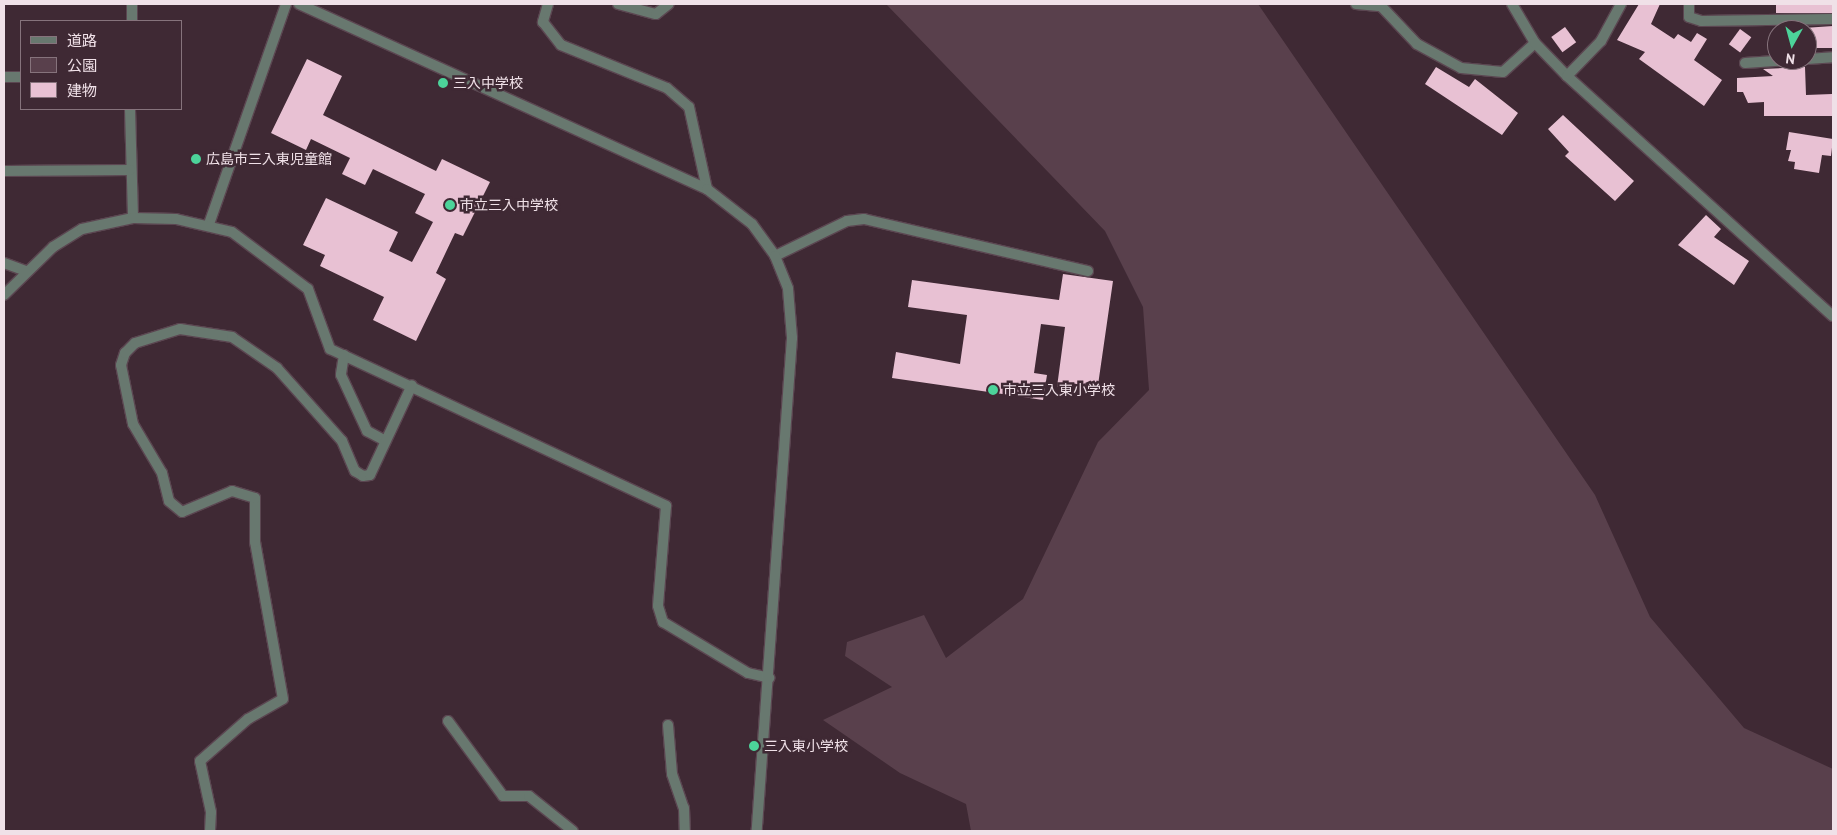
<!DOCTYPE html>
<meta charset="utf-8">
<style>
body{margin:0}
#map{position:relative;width:1837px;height:835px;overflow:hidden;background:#3f2934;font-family:"PT Sans","Noto Sans JP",sans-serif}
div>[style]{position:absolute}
.green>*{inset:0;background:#59404c}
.building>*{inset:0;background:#e8c1d3;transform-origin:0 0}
.roads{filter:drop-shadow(1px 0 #5b4651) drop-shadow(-1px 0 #5b4651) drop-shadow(0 1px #5b4651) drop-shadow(0 -1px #5b4651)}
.minor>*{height:10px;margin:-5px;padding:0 5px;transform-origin:5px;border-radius:5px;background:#68786f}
.tertiary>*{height:10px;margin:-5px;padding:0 5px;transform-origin:5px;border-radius:5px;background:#68786f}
.dots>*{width:14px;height:14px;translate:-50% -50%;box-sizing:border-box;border:2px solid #3f2934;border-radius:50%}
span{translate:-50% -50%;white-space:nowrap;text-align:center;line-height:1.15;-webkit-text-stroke:5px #3f2934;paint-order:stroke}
.poi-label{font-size:14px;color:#f0e1e8}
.left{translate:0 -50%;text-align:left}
.frame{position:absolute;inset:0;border:5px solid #f0e1e8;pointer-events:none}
.legend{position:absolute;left:20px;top:20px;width:162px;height:90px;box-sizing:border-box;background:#3f2934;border:1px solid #86737c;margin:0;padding:6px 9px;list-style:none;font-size:15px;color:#f0e1e8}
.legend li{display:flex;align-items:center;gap:10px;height:25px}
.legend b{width:25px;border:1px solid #86737c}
.north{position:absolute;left:1767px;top:20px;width:50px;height:50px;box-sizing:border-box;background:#3f2934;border:1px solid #86737c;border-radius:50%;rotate:187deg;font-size:14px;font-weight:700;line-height:20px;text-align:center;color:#f0e1e8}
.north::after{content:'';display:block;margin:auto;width:18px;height:22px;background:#4cd39a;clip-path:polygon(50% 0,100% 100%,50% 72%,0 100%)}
</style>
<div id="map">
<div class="green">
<div style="clip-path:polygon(886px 4px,1258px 4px,1595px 495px,1650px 617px,1744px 728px,1833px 769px,1833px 831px,971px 831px,966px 804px,900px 773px,823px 720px,892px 687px,845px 656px,847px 642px,924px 615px,946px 658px,1023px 599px,1098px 442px,1149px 390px,1143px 307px,1105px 231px)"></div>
</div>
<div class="building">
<div style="clip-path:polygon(1639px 4px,1660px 4px,1651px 24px,1674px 39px,1678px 34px,1691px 42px,1697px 33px,1707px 39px,1694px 60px,1722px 80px,1704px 106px,1639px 59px,1645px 52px,1617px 40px)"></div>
<div style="left:1776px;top:4px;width:57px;height:9px"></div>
<div style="clip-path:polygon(1833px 26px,1833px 48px,1807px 48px,1807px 30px,1776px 30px)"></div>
<div style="left:1565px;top:27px;width:19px;height:17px;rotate:54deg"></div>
<div style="left:1740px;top:29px;width:14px;height:19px;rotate:36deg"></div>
<div style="clip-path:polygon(307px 59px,342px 76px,323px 115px,436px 171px,442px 159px,490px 182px,463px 236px,455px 233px,436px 273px,446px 279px,416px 341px,373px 320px,384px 297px,320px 266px,325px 255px,303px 245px,326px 198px,398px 232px,389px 251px,412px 262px,433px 222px,415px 213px,425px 194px,373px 169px,365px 185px,342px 174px,350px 158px,311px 139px,306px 150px,271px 133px)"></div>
<div style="clip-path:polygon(1436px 67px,1469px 87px,1475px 79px,1518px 113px,1502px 135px,1425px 84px)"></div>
<div style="clip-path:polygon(1805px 67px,1806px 95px,1832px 94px,1833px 116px,1764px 116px,1764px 102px,1748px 103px,1743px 92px,1737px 92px,1737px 78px,1773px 76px,1763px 69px)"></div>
<div style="clip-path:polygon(1563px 115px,1634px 181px,1615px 201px,1565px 156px,1569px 152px,1548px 129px)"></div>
<div style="clip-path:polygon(1789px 132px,1833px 139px,1831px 156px,1822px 155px,1819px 173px,1794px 169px,1795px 162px,1788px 161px,1791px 150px,1786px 150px)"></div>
<div style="clip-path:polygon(1706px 215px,1721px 229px,1714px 237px,1749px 261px,1734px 285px,1678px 245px)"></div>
<div style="clip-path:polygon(1063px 274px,1113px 281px,1097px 392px,1057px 387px,1065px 327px,1041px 324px,1034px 373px,1047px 375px,1043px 400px,892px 378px,896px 352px,960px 364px,967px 315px,908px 307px,912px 280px,1059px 300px)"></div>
</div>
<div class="roads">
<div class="minor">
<div style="left:548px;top:4px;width:19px;rotate:106deg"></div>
<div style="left:543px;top:22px;width:29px;rotate:52deg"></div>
<div style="left:561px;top:45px;width:114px;rotate:22.1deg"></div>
<div style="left:667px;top:88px;width:29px;rotate:41deg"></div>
<div style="left:689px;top:107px;width:84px;rotate:77.6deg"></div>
<div style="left:618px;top:4px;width:39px;rotate:15deg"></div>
<div style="left:656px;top:14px;width:16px;rotate:-38deg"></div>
<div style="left:1356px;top:4px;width:25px;rotate:5deg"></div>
<div style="left:1381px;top:6px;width:52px;rotate:46.5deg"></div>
<div style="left:1417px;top:44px;width:50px;rotate:28.6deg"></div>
<div style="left:1461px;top:68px;width:42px;rotate:5.4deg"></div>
<div style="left:1503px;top:72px;width:43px;rotate:-42.2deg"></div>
<div style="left:1512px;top:4px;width:45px;rotate:59.5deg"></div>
<div style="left:1535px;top:43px;width:46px;rotate:45.9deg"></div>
<div style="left:1567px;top:76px;width:358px;rotate:42.1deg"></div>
<div style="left:1689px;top:4px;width:13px;rotate:90deg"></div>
<div style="left:1689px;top:17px;width:13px;rotate:18deg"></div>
<div style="left:1701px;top:21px;width:132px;rotate:-0.9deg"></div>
<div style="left:132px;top:21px;width:17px;rotate:-90deg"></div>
<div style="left:1807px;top:59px;width:26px;rotate:-4deg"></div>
<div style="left:1745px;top:63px;width:45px;rotate:-3.8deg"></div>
<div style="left:1567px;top:76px;width:49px;rotate:-45.8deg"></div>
<div style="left:1601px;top:41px;width:42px;rotate:-61.6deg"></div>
<div style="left:4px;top:77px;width:17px"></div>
<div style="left:130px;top:109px;width:109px;rotate:88.4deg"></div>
<div style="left:4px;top:171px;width:126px;rotate:-0.5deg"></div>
<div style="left:209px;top:224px;width:233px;rotate:-70.7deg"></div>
<div style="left:775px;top:256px;width:80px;rotate:-25.9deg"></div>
<div style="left:847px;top:221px;width:17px;rotate:-7deg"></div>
<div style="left:864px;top:219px;width:230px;rotate:13.1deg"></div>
<div style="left:4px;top:263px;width:23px;rotate:20deg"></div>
<div style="left:4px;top:295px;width:69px;rotate:-44.4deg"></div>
<div style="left:53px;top:247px;width:34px;rotate:-32deg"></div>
<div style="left:82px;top:229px;width:52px;rotate:-12.2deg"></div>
<div style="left:133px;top:218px;width:43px;rotate:1.3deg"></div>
<div style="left:176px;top:219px;width:57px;rotate:13.1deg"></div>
<div style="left:232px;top:232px;width:95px;rotate:36.9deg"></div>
<div style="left:308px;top:289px;width:64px;rotate:69.9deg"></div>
<div style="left:330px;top:349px;width:371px;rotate:25deg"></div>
<div style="left:666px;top:506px;width:100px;rotate:94.6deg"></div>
<div style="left:658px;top:606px;width:17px;rotate:73deg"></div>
<div style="left:663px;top:622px;width:99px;rotate:31deg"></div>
<div style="left:748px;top:673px;width:22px;rotate:13deg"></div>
<div style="left:344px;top:355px;width:20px;rotate:99deg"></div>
<div style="left:341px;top:375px;width:62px;rotate:65.1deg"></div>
<div style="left:367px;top:431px;width:21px;rotate:28deg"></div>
<div style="left:448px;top:721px;width:93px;rotate:53.7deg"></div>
<div style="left:503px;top:796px;width:26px"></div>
<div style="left:529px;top:796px;width:56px;rotate:38.5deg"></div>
<div style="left:668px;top:725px;width:49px;rotate:85.3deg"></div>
<div style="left:672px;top:774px;width:36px;rotate:71deg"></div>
<div style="left:684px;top:808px;width:23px;rotate:88deg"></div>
<div style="left:210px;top:831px;width:19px;rotate:-87deg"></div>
<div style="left:211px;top:812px;width:52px;rotate:-102.2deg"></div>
<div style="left:200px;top:761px;width:64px;rotate:-41.2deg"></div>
<div style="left:248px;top:719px;width:40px;rotate:-29.7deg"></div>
<div style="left:283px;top:699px;width:159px;rotate:-100.1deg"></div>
<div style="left:255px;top:542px;width:44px;rotate:-90deg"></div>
<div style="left:255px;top:498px;width:24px;rotate:-163deg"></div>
<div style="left:232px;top:491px;width:54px;rotate:157.2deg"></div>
<div style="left:182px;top:512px;width:17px;rotate:-140deg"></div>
<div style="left:169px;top:501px;width:29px;rotate:-104deg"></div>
<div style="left:162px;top:473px;width:57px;rotate:-120.6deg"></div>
<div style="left:133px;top:424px;width:60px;rotate:-101.5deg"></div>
<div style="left:121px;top:365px;width:13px;rotate:-72deg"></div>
<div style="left:125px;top:353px;width:14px;rotate:-45deg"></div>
<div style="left:135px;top:343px;width:47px;rotate:-17.3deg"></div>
<div style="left:180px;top:329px;width:53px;rotate:8.7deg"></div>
<div style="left:232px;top:337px;width:55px;rotate:34.6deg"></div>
<div style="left:277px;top:368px;width:98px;rotate:48.3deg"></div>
<div style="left:342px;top:441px;width:33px;rotate:67deg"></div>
<div style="left:355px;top:471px;width:9px;rotate:32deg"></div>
<div style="left:363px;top:476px;width:7px;rotate:-8deg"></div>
<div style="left:370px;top:475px;width:99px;rotate:-65deg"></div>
</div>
<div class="tertiary">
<div style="left:299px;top:4px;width:448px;rotate:24.4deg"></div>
<div style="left:707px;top:189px;width:57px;rotate:37.9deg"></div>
<div style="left:752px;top:224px;width:39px;rotate:54deg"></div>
<div style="left:775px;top:256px;width:35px;rotate:68deg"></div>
<div style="left:788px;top:289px;width:49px;rotate:85.3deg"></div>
<div style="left:792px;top:338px;width:494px;rotate:94.1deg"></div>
</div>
</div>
<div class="dots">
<div style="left:443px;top:83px;background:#4cd39a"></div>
<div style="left:196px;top:159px;background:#4cd39a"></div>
<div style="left:450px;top:205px;background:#4cd39a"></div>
<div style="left:993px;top:390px;background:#4cd39a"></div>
<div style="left:754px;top:746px;background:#4cd39a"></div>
</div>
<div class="poi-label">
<span class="left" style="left:453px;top:83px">三入中学校</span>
<span class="left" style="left:206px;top:159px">広島市三入東児童館</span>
<span class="left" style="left:460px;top:205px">市立三入中学校</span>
<span class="left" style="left:1003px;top:390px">市立三入東小学校</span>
<span class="left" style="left:764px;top:746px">三入東小学校</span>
</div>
<div class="frame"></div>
<ul class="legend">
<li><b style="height:6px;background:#68786f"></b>道路</li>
<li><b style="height:14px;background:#59404c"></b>公園</li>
<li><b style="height:14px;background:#e8c1d3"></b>建物</li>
</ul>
<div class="north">N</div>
</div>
